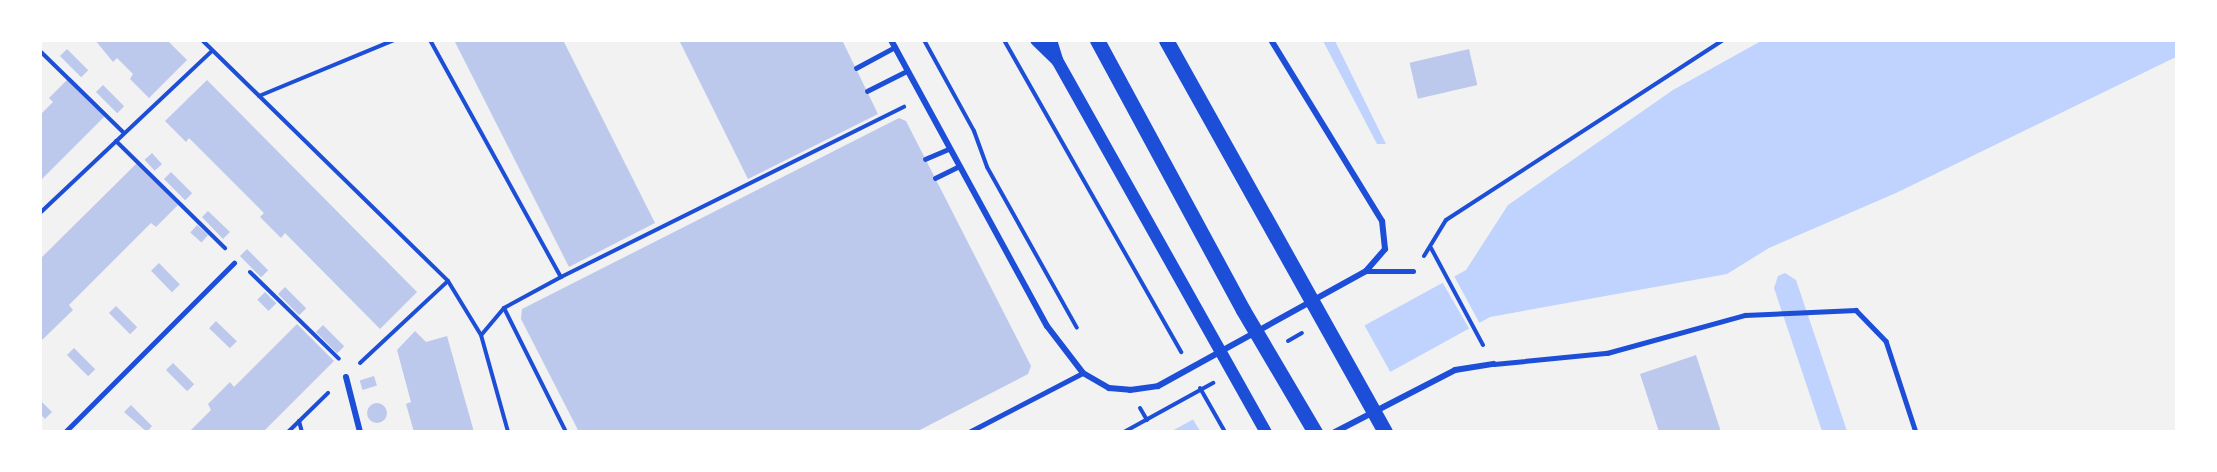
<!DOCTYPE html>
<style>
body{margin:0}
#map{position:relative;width:2217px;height:472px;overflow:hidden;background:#f2f2f2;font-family:"DM Sans",sans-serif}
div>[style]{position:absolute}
.water>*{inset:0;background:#bfd3fe}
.pier>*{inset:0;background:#f2f2f2}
.building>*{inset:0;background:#bdc9ec;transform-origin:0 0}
.round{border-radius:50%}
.path>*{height:4px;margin:-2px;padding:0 2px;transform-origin:2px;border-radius:2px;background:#1d4ed8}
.service>*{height:4.5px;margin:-2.25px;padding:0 2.25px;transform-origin:2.25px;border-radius:2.25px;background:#1d4ed8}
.pedestrian>*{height:5px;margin:-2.5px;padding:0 2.5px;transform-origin:2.5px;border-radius:2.5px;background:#1d4ed8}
.minor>*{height:6px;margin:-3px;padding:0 3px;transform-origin:3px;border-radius:3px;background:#1d4ed8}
.secondary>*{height:12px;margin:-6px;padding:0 6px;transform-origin:6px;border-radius:6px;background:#1d4ed8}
.primary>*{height:15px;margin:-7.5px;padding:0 7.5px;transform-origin:7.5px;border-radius:7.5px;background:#1d4ed8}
span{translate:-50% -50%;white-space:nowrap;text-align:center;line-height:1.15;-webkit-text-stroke:4.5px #fff;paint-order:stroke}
.frame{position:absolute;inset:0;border:42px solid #fff;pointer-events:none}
</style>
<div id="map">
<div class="water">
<div style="clip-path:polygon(1323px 41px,1335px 41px,1386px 144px,1377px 144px)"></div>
<div style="clip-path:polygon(1761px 41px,2176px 41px,2176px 57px,1896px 193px,1769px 248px,1727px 274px,1490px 317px,1283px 431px,1170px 432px,1466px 270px,1508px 205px,1673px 90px)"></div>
<div style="clip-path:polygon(1785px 273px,1796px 280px,1847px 431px,1822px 431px,1774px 288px,1778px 276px)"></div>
</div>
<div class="pier">
<div style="clip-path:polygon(1453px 274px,1480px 324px,1470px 330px,1441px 280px)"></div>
<div style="clip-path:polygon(1362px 321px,1392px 375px,1289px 432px,1200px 431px,1191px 416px)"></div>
</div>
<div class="building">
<div style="clip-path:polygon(95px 40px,167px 40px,187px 60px,149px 98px,130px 79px,133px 74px,117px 58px,113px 62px)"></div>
<div style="clip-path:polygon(454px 40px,563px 40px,655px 223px,569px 267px)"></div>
<div style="clip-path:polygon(679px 40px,842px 40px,878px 114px,748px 179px)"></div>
<div style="left:67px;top:49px;width:30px;height:10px;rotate:45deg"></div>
<div style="left:1469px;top:49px;width:37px;height:61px;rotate:77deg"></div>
<div style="clip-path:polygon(70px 77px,107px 114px,40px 181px,40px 115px,53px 102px,49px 98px)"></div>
<div style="clip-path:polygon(207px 80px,417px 292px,380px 329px,285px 233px,281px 238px,260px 217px,264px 213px,189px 138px,186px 142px,165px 121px)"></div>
<div style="left:103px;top:85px;width:30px;height:10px;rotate:45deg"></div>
<div style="clip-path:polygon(899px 118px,906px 121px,1031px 366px,1028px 374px,916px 432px,579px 432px,521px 319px,522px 309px)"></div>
<div style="left:152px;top:153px;width:15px;height:10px;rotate:48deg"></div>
<div style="clip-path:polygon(137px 163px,178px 205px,156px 227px,151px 223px,69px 305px,73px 310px,40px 342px,40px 259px)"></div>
<div style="left:171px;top:172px;width:30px;height:10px;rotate:45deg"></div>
<div style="clip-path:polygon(208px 211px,230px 232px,223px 239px,202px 217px)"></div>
<div style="left:197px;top:225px;width:15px;height:10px;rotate:42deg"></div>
<div style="left:247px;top:249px;width:30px;height:10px;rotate:45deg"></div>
<div style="left:159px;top:263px;width:30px;height:11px;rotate:46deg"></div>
<div style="left:285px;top:287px;width:30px;height:10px;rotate:45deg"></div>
<div style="left:265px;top:292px;width:16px;height:11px;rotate:45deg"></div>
<div style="left:116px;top:306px;width:30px;height:10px;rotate:45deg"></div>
<div style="left:216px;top:321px;width:29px;height:10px;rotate:44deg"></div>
<div style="clip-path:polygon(297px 324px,334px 361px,263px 432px,189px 432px,211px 410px,208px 404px,230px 382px,234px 387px)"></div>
<div style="left:323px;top:325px;width:30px;height:10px;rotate:45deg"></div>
<div style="clip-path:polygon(415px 331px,426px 342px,447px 336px,474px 432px,414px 432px,406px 404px,411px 402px,397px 350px)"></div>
<div style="left:74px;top:348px;width:30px;height:10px;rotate:45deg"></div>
<div style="clip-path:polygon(1696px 355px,1721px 432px,1659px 432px,1640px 374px)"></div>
<div style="left:173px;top:363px;width:30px;height:10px;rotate:45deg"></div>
<div style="left:374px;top:376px;width:10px;height:15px;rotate:73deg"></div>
<div style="clip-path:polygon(40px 400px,52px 412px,45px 419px,40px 414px)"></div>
<div class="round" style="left:367px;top:403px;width:20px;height:20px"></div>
<div style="clip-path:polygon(131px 405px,152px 426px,147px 432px,124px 412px)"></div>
</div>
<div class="path">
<div style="left:202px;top:40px;width:344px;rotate:44.4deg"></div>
<div style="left:448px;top:281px;width:63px;rotate:58.6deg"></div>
<div style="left:481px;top:335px;width:101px;rotate:74.4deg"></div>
<div style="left:430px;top:40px;width:271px;rotate:61.1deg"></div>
<div style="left:561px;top:277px;width:65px;rotate:151.5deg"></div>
<div style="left:504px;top:308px;width:35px;rotate:130deg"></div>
<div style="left:924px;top:40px;width:104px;rotate:61.2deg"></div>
<div style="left:974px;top:131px;width:38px;rotate:70deg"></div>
<div style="left:987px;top:167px;width:184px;rotate:60.8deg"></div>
<div style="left:1004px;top:40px;width:359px;rotate:60.4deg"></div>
<div style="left:40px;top:51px;width:117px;rotate:44.3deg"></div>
<div style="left:259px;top:96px;width:146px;rotate:-22.5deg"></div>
<div style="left:116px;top:141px;width:153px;rotate:44.5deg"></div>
<div style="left:40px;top:213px;width:236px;rotate:-43.3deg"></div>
<div style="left:1431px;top:248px;width:110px;rotate:61.8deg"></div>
<div style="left:1424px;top:256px;width:42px;rotate:-58.6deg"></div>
<div style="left:1446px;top:220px;width:330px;rotate:-33deg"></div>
<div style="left:250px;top:272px;width:124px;rotate:44.3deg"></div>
<div style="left:561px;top:277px;width:383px;rotate:-26.4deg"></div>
<div style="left:504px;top:308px;width:139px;rotate:63.4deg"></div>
<div style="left:1288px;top:341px;width:16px;rotate:-30deg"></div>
<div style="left:360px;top:363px;width:120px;rotate:-43deg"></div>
<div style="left:1200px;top:388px;width:51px;rotate:60.4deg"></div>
<div style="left:1140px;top:408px;width:14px;rotate:60deg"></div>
<div style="left:299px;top:421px;width:11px;rotate:75deg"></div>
<div style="left:288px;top:432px;width:56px;rotate:-44.3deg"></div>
<div style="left:1124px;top:432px;width:102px;rotate:-28.8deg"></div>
</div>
<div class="service">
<div style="left:856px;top:68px;width:44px;rotate:-28.3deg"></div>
<div style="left:867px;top:91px;width:45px;rotate:-26.6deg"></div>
<div style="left:925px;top:159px;width:25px;rotate:-23deg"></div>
<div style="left:935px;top:178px;width:25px;rotate:-26deg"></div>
<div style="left:1494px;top:364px;width:114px;rotate:-5.6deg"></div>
<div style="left:1607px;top:353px;width:143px;rotate:-15.4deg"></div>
<div style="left:1745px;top:315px;width:111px;rotate:-2.6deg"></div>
<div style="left:1856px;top:310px;width:43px;rotate:45.9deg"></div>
<div style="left:1886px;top:341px;width:96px;rotate:71.8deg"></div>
<div style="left:65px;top:432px;width:239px;rotate:-45deg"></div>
<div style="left:969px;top:432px;width:128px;rotate:-27.4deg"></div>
</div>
<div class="pedestrian">
<div style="left:1366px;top:271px;width:47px"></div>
</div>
<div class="minor">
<div style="left:891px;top:40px;width:326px;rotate:61.4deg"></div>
<div style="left:1047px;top:326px;width:59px;rotate:52.5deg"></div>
<div style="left:1083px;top:373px;width:30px;rotate:30deg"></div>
<div style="left:1109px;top:388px;width:21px;rotate:5deg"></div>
<div style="left:1130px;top:390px;width:28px;rotate:-8deg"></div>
<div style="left:1158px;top:386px;width:238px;rotate:-28.9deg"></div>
<div style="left:1366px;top:271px;width:29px;rotate:-49deg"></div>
<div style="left:1385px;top:249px;width:28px;rotate:-96deg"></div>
<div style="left:1382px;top:221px;width:212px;rotate:-121.5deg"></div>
<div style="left:346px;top:377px;width:57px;rotate:75.7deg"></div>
<div style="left:1335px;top:432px;width:135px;rotate:-27.3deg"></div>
<div style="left:1455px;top:370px;width:39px;rotate:-9deg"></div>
</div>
<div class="secondary">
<div style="left:1036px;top:40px;width:29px;rotate:44deg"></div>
<div style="left:1051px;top:40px;width:21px;rotate:73deg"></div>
<div style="left:1057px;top:60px;width:427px;rotate:60.7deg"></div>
</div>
<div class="primary">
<div style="left:1097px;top:40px;width:307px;rotate:61.6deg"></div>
<div style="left:1243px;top:310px;width:142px;rotate:59.5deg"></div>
<div style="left:1166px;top:40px;width:449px;rotate:60.8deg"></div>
</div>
<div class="frame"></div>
</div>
